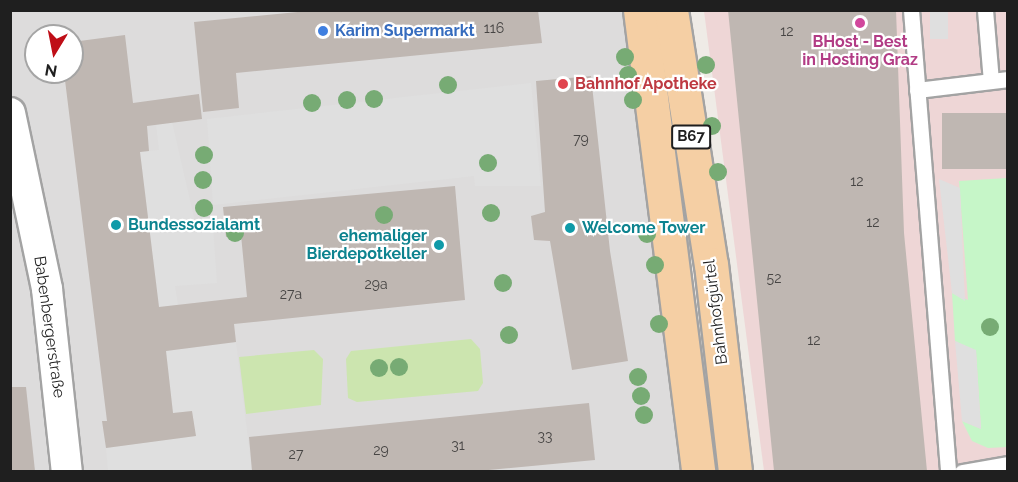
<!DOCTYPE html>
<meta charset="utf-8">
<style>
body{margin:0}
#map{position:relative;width:1018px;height:482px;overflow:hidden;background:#efebe6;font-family:Raleway,sans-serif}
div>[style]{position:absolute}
.residential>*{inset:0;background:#dddcdc}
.commercial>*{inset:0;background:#eed6d6}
.grass>*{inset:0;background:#cce5af}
.park>*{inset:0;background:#c6f6c8}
.parking>*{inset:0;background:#dfdfdf;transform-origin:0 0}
.building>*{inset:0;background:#bfb7b2;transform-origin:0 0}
.roads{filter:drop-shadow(2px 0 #a3a3a3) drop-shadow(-2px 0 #a3a3a3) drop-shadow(0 2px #a3a3a3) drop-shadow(0 -2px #a3a3a3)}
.service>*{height:15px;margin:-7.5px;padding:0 7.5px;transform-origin:7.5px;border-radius:7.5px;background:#fff}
.minor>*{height:30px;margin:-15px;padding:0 15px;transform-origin:15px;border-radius:15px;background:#fff}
.primary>*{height:33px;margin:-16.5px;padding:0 16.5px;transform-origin:16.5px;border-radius:16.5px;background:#f5cfa4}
.trees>*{width:18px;height:18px;margin:-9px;border-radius:50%;background:#77ab74}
.dots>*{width:16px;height:16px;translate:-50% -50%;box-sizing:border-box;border:3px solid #fff;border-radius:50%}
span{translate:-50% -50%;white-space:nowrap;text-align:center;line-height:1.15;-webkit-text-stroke:4.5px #fff;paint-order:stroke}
.number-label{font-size:14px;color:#474544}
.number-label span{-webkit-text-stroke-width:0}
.shield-label span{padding:2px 4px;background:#fff;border:2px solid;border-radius:4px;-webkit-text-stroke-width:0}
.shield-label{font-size:15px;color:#1f1f1f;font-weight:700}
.shop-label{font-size:16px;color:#366cbe;font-weight:700}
.left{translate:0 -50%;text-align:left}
.hotel-label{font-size:16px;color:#b23c85;font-weight:700}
.health-label{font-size:16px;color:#be3a42;font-weight:700}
.culture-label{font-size:16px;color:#0d838f;font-weight:700}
.right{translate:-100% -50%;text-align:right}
.street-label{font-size:16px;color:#1f1f1f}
.frame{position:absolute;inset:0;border:12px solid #1f1f1f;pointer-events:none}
.north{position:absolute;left:24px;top:24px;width:60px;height:60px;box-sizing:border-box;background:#fff;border:2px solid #a5a5a5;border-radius:50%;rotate:190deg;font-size:16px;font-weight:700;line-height:24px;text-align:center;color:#1f1f1f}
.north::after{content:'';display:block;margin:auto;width:21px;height:27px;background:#bf0e17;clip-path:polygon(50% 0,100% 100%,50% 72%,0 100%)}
</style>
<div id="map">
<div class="residential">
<div style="clip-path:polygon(evenodd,10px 11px,639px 11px,692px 471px,11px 471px,10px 11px,36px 36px,72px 36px,72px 72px,36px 72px,36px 36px)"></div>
</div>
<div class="commercial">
<div style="clip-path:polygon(704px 11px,1007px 11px,1007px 471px,764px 471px)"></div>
</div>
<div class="grass">
<div style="clip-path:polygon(471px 339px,480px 349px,483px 383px,478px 391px,357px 402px,348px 398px,346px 359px,351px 351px)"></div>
<div style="clip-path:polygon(314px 350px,323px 359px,321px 405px,246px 414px,239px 357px)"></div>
</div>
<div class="park">
<div style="clip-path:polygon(1007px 178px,1007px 447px,988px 448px,972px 441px,962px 421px,981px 429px,976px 351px,955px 341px,952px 293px,968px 300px,959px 181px)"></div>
</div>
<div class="parking">
<div style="left:930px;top:11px;width:18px;height:28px"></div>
<div style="clip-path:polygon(531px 83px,541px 186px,475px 186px,474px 176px,213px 205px,207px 119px)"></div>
<div style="clip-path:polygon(172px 122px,195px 222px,213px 226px,217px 283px,175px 286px,178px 305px,159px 307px,140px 152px,159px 150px,156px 124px)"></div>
<div style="clip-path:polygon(939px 179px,960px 188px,965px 301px,952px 293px)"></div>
<div style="clip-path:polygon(955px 341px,976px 350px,981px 429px,962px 421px)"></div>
<div style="clip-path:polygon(236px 342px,252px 471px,108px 471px,106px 448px,195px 436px,192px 411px,173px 413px,166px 351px)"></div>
</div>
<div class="building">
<div style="clip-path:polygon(318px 10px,538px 10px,542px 43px,236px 73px,239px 108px,203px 112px,194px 22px)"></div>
<div style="clip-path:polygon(728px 10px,896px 10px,904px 233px,927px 471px,774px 471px)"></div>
<div style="clip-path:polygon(125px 35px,133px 103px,199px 94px,202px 119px,147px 126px,149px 151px,140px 152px,159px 307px,247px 297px,241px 235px,226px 237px,223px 207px,455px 186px,465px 300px,234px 324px,236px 342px,166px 351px,173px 413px,192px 411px,196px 436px,106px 448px,102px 421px,107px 421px,64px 72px,72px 72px,72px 42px)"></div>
<div style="clip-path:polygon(591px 76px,610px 251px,628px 361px,572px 370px,550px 241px,534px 240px,531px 216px,545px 212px,536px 81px)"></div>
<div style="left:1008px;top:113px;width:56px;height:66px;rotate:90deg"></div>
<div style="clip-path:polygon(10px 387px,26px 387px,35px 471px,10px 471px)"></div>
<div style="clip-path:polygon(589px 403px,595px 460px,478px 471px,252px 471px,249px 437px)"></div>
</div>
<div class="roads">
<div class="service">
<div style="left:911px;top:10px;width:463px;rotate:85.4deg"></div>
<div style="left:985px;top:10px;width:71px;rotate:85.2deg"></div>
<div style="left:917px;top:90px;width:92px;rotate:-6.9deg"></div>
<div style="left:962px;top:472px;width:47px;rotate:-9.9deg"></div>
</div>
<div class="minor">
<div style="left:10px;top:113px;width:180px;rotate:78.1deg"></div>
<div style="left:47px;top:289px;width:184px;rotate:83.8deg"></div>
</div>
<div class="primary">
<div style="left:640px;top:10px;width:466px;rotate:82.8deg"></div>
<div style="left:671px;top:10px;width:257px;rotate:81.1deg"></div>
<div style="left:711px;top:264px;width:209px;rotate:83.4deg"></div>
</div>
</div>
<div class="trees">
<div style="left:625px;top:57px"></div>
<div style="left:706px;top:65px"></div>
<div style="left:628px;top:75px"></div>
<div style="left:448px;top:85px"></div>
<div style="left:374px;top:99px"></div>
<div style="left:347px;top:100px"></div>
<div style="left:633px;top:100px"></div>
<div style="left:312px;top:103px"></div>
<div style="left:712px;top:126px"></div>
<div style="left:204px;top:155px"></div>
<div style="left:488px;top:163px"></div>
<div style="left:718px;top:172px"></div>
<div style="left:203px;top:180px"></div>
<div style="left:204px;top:208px"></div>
<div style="left:491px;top:213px"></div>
<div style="left:384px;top:215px"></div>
<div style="left:235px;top:233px"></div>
<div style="left:647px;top:234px"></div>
<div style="left:655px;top:265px"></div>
<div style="left:503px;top:283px"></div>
<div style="left:659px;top:324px"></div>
<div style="left:990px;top:327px"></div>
<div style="left:509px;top:335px"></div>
<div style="left:399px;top:367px"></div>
<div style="left:379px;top:368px"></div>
<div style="left:638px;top:377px"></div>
<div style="left:641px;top:396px"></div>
<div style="left:644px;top:415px"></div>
</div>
<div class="dots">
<div style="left:860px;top:23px;background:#d1479c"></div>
<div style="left:323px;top:31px;background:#3f7fe0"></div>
<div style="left:563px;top:84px;background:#e0444e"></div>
<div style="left:116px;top:225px;background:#0f9aa8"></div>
<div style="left:570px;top:228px;background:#0f9aa8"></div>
<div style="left:439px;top:245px;background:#0f9aa8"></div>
</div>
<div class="number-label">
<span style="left:494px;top:28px">116</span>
<span style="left:787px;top:31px">12</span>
<span style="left:581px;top:139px">79</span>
<span style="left:857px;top:181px">12</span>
<span style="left:873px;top:222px">12</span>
<span style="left:774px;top:278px">52</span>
<span style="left:376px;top:284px">29a</span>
<span style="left:291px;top:294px">27a</span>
<span style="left:814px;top:340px">12</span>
<span style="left:545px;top:436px">33</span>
<span style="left:458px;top:445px">31</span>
<span style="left:381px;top:450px">29</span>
<span style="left:296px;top:454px">27</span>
</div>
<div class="shield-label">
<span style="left:691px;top:137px">B67</span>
</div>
<div class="shop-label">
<span class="left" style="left:335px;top:31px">Karim Supermarkt</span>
</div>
<div class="hotel-label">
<span style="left:860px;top:51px">BHost - Best<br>in Hosting Graz</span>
</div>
<div class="health-label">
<span class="left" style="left:575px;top:84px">Bahnhof Apotheke</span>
</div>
<div class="culture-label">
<span class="left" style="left:128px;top:225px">Bundessozialamt</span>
<span class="left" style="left:582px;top:228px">Welcome Tower</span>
<span class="right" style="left:427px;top:245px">ehemaliger<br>Bierdepotkeller</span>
</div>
<div class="street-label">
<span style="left:716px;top:312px;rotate:-97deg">Bahnhofgürtel</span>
<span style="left:49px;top:327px;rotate:82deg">Babenbergerstraße</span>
</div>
<div class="frame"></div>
<div class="north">N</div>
</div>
